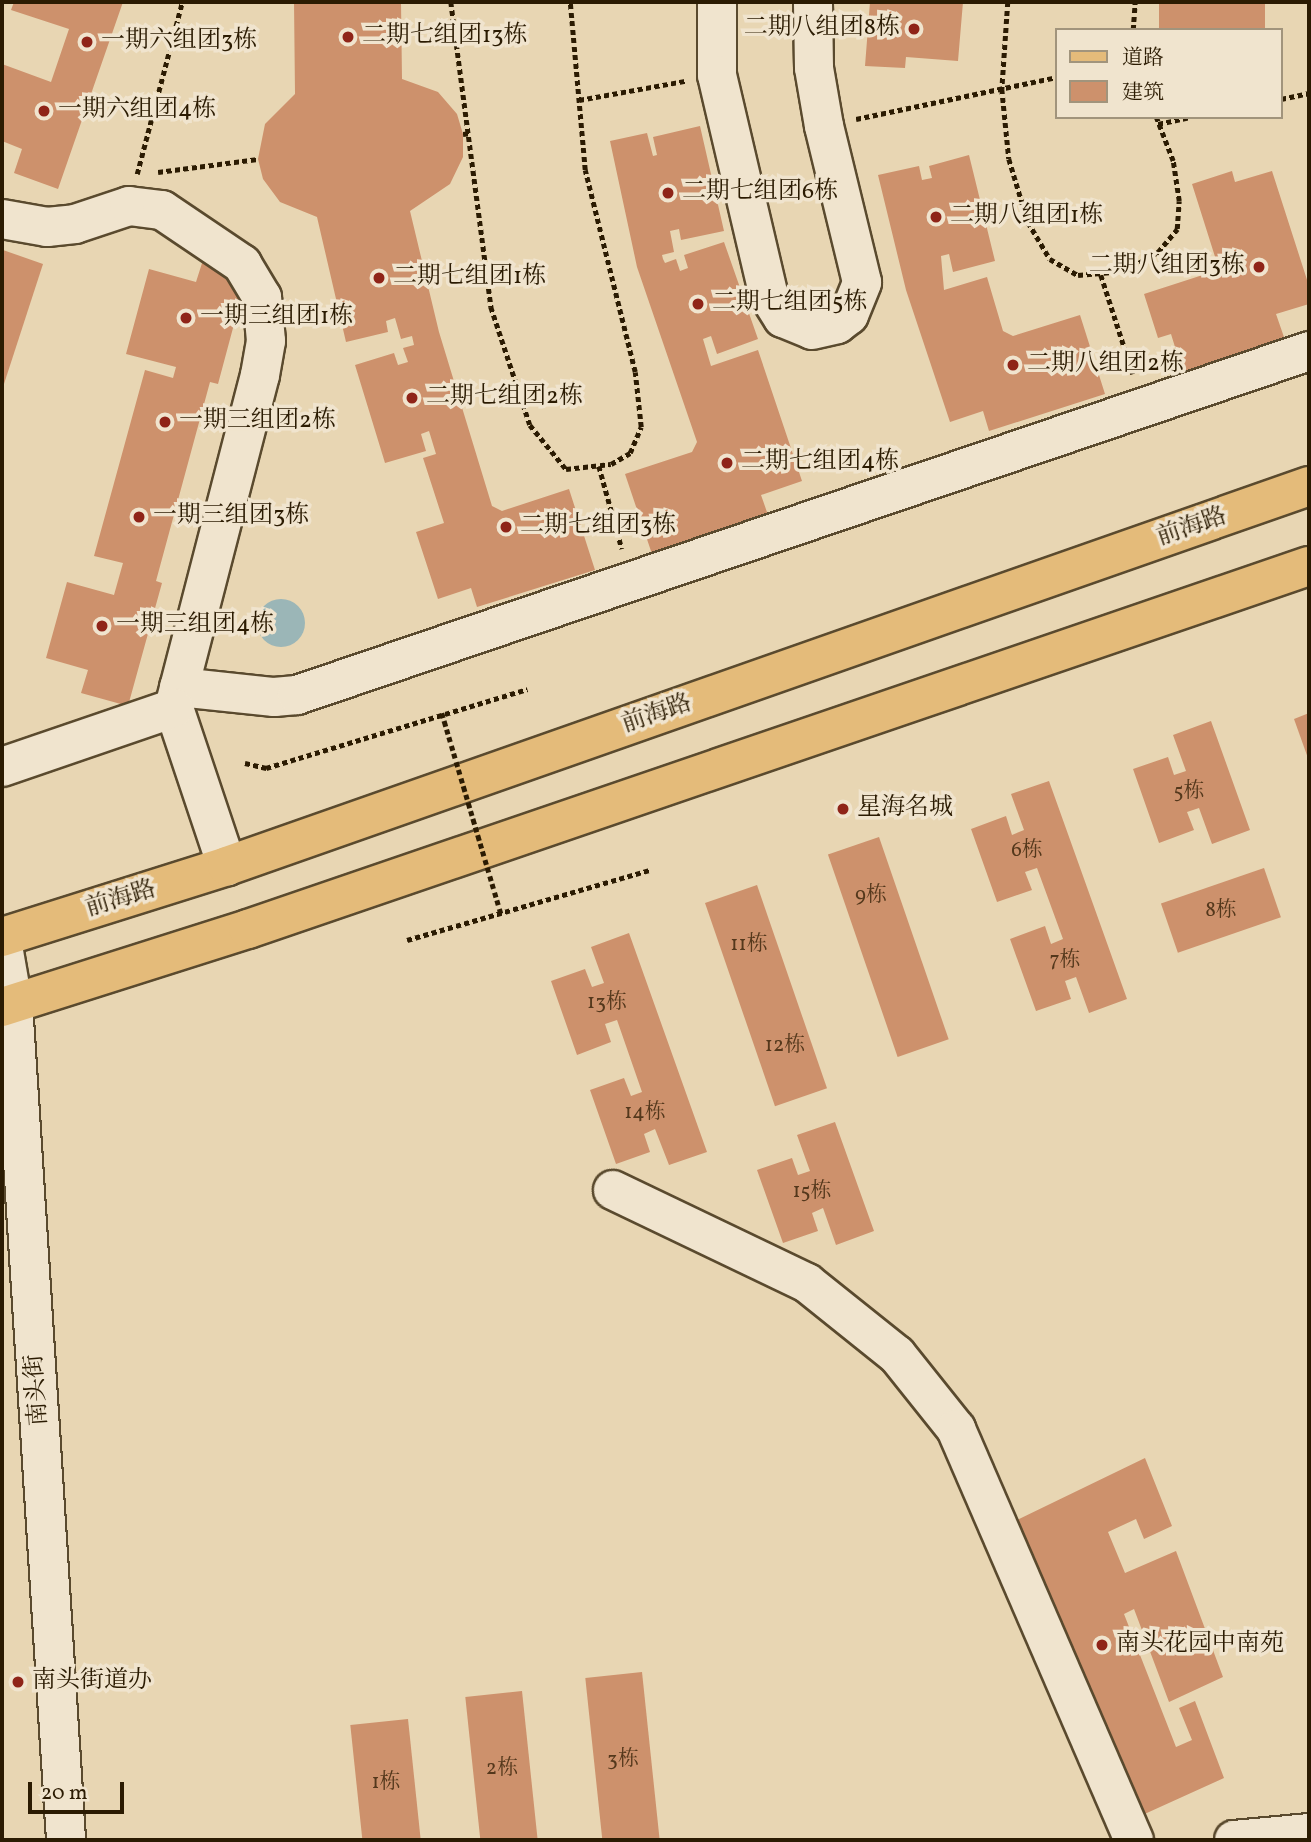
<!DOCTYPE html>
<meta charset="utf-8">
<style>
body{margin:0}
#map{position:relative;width:1311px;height:1842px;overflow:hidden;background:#e8d6b3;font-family:Vollkorn,"Noto Serif SC",serif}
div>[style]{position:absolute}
.water>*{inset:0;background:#9bb6b7}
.round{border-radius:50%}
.building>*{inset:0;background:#cd916c;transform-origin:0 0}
.path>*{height:4.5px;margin-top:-2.25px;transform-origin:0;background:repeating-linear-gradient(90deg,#2b1b02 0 5px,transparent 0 8.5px)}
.roads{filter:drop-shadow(2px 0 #5a4a2e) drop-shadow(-2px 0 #5a4a2e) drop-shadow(0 2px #5a4a2e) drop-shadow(0 -2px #5a4a2e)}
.minor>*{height:38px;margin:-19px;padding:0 19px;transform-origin:19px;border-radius:19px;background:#f0e4ce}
.major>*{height:38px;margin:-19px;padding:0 19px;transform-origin:19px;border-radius:19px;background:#e4bb7a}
.path-bridge>*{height:4.5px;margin-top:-2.25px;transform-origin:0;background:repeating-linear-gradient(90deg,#2b1b02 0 5px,transparent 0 8.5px)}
.dots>*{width:19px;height:19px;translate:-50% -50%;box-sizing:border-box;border:4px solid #f0e4ce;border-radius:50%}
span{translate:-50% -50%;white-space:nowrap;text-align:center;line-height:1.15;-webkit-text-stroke:7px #f0e4ce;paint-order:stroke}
.number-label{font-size:21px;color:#54381c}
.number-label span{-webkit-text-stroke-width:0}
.poi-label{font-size:24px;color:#2b1b02}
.right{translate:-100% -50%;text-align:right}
.left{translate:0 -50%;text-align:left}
.street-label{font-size:24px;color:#2b1b02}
.frame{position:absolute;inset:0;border:4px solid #2b1b02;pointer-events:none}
.legend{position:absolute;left:1055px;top:28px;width:228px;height:91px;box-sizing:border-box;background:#f0e4ce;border:2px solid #a1947c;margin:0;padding:9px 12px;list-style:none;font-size:21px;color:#2b1b02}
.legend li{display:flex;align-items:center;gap:14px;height:35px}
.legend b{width:35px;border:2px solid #a1947c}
.scale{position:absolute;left:28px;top:1782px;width:96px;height:32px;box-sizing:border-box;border:4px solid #2b1b02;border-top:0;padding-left:9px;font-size:21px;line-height:24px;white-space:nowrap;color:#2b1b02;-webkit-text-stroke:5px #f0e4ce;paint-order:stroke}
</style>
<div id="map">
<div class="water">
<div class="round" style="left:257px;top:599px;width:48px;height:48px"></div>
</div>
<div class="building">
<div style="clip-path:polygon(14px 2px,123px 2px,58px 189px,14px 173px,22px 149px,2px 141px,2px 64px,51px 82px,69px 29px,11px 10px)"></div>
<div style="clip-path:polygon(294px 2px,401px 2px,402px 79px,438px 92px,457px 114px,463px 134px,463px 157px,450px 184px,410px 211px,439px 332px,492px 506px,502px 511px,569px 489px,595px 570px,477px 607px,471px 588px,438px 599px,416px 532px,444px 523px,423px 458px,436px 454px,429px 431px,421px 434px,426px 451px,385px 463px,355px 365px,394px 353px,398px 365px,408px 362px,403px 348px,414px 345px,412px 336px,401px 339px,395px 318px,386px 321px,388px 332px,346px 342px,317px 217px,280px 202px,263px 179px,258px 159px,265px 124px,295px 94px)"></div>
<div style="clip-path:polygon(870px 2px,963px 2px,958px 61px,906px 57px,905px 68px,865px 66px)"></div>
<div style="left:1159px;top:2px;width:106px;height:28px"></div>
<div style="clip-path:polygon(700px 126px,724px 231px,681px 240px,679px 229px,670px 231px,674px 252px,662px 255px,663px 259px,665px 263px,676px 259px,680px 271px,688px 268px,684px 255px,724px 242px,758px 339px,717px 354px,711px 336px,703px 339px,711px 366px,758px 350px,802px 481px,761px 495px,768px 515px,652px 554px,625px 474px,692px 452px,697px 442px,637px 267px,610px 141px,647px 133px,653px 156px,657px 155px,653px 137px)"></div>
<div style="clip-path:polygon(969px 155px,995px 261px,953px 272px,949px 254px,941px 256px,944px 290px,987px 277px,1003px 331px,1013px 336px,1080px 315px,1105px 394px,989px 431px,983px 411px,950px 422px,906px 290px,878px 175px,919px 166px,922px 180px,932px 178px,929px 166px)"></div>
<div style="clip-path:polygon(1232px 171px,1235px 182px,1272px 171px,1309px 286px,1309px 304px,1276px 314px,1285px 340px,1183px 373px,1171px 334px,1158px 338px,1144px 294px,1212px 272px,1217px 263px,1192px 184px)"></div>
<div style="clip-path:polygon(3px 250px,43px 264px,3px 387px,2px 255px)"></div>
<div style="clip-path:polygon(203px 260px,248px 272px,218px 384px,210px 382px,156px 581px,162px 583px,128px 706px,81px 693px,88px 670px,46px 658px,67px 582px,114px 595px,123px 563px,94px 556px,145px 370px,173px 378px,176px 367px,126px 354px,149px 269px,196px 282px)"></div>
<div style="clip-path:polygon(1309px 713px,1309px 761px,1294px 719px)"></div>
<div style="clip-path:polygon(1211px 721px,1250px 830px,1212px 844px,1199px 808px,1187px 812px,1194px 830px,1159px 843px,1133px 769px,1168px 757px,1174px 775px,1186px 771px,1173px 735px)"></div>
<div style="clip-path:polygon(1049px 781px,1127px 999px,1089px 1013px,1076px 977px,1065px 981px,1071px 999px,1036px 1011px,1010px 939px,1045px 926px,1051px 944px,1063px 939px,1037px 868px,1025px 872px,1032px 890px,997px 902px,971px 829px,1006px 816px,1012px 835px,1024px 830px,1011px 794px)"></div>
<div style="left:879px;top:837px;width:214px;height:54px;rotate:71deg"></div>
<div style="left:1264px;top:868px;width:52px;height:109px;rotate:71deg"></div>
<div style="left:757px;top:885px;width:215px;height:55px;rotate:71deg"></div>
<div style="clip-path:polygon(629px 933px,707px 1152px,669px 1165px,655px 1129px,644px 1134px,650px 1152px,616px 1164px,590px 1090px,624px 1078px,631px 1096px,642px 1092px,617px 1020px,605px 1024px,611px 1042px,577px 1055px,551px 981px,585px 969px,592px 987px,604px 983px,591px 947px)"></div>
<div style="clip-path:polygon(835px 1122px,874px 1231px,836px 1245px,823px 1208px,812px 1213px,818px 1231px,783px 1243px,757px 1170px,792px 1158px,798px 1175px,810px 1171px,797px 1135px)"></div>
<div style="clip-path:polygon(1145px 1458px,1172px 1526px,1144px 1539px,1136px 1519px,1108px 1532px,1125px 1573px,1176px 1551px,1223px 1677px,1169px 1702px,1134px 1609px,1124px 1614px,1176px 1747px,1192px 1740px,1179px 1708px,1195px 1701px,1224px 1778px,1138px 1817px,1017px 1520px)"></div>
<div style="left:642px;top:1672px;width:169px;height:57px;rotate:84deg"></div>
<div style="left:522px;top:1691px;width:150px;height:57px;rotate:84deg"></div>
<div style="left:408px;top:1719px;width:122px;height:58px;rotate:84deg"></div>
</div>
<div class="path">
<div style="left:451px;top:2px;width:308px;rotate:82.5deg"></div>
<div style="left:491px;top:307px;width:124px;rotate:71.7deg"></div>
<div style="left:530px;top:425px;width:57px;rotate:50.7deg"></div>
<div style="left:566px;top:469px;width:45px;rotate:-6.3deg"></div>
<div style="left:611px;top:464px;width:22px;rotate:-30deg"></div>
<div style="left:630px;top:453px;width:28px;rotate:-67deg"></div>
<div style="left:641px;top:427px;width:55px;rotate:-96.2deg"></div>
<div style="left:635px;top:372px;width:208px;rotate:-103.9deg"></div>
<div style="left:585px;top:170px;width:169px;rotate:-95.1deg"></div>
<div style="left:1008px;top:2px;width:87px;rotate:93.9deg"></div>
<div style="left:1002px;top:89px;width:70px;rotate:84.3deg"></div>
<div style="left:1009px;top:159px;width:66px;rotate:73.2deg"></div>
<div style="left:1028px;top:222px;width:43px;rotate:59.3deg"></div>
<div style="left:1050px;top:259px;width:32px;rotate:30deg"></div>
<div style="left:1078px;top:275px;width:46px;rotate:-5deg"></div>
<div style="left:1124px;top:271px;width:39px;rotate:-29deg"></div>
<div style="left:1158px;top:252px;width:30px;rotate:-50deg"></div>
<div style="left:1177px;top:229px;width:28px;rotate:-86deg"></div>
<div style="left:1179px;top:201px;width:40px;rotate:-98.5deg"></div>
<div style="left:1173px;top:161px;width:47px;rotate:-111.1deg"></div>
<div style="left:1133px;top:30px;width:28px;rotate:-86deg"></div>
<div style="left:1281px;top:99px;width:29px;rotate:-12deg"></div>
<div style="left:579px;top:100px;width:108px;rotate:-10.2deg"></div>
<div style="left:856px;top:119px;width:205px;rotate:-11.8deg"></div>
<div style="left:1158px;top:124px;width:33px;rotate:-12deg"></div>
<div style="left:463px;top:134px;width:8px;rotate:-7deg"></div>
<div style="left:158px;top:172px;width:101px;rotate:-7.4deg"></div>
<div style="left:137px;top:174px;width:178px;rotate:-75.3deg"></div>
<div style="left:1101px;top:275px;width:104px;rotate:72.1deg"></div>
<div style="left:599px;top:466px;width:86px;rotate:74.5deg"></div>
<div style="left:245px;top:763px;width:22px;rotate:13deg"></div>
<div style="left:266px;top:768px;width:273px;rotate:-16.8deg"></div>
<div style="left:407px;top:940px;width:252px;rotate:-16.1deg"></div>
</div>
<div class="roads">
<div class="minor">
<div style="left:717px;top:2px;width:73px;rotate:90deg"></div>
<div style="left:717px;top:75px;width:227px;rotate:76.8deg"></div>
<div style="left:769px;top:296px;width:26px;rotate:58deg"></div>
<div style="left:783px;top:318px;width:31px;rotate:22deg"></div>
<div style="left:812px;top:330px;width:26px;rotate:-13deg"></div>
<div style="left:837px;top:324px;width:15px;rotate:-37deg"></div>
<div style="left:849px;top:315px;width:35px;rotate:-68deg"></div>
<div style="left:862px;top:282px;width:161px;rotate:-103.7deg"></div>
<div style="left:824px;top:126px;width:59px;rotate:-99.8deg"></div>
<div style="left:814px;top:68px;width:66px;rotate:-90.9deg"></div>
<div style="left:2px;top:219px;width:46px;rotate:10.1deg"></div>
<div style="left:47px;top:227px;width:28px;rotate:-6deg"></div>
<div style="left:75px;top:224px;width:57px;rotate:-18.4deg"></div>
<div style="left:129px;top:206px;width:33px;rotate:7deg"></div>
<div style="left:162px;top:210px;width:97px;rotate:34deg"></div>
<div style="left:242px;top:264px;width:39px;rotate:59deg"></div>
<div style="left:262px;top:297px;width:44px;rotate:84.8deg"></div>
<div style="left:266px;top:341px;width:35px;rotate:100deg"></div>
<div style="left:260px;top:375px;width:344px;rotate:104.5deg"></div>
<div style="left:174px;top:708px;width:167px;rotate:71.5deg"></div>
<div style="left:179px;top:687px;width:96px;rotate:6deg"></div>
<div style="left:274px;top:697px;width:23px;rotate:-5deg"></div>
<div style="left:297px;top:695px;width:1069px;rotate:-18.77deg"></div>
<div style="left:2px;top:767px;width:182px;rotate:-18.9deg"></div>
<div style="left:2px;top:940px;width:65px;rotate:80.2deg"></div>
<div style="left:13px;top:1004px;width:838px;rotate:86.37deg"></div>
<div style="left:613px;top:1190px;width:215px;rotate:25.6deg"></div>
<div style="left:807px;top:1283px;width:115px;rotate:38.7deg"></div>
<div style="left:897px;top:1355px;width:95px;rotate:51.4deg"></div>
<div style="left:956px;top:1429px;width:448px;rotate:66.6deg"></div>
<div style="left:1234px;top:1840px;width:75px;rotate:-5.3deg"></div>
</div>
<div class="major">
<div style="left:2px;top:937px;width:236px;rotate:-17.5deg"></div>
<div style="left:227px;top:866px;width:1147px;rotate:-19.35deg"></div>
<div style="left:2px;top:1007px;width:258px;rotate:-17.6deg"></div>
<div style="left:248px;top:929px;width:1121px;rotate:-18.89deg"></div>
</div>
</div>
<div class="path-bridge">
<div style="left:442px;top:713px;width:209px;rotate:73.6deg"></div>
</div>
<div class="dots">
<div style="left:914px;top:29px;background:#8f2418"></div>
<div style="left:348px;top:37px;background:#8f2418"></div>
<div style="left:87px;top:42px;background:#8f2418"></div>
<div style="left:44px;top:111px;background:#8f2418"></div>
<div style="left:668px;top:193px;background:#8f2418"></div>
<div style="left:936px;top:217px;background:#8f2418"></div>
<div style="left:1259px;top:267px;background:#8f2418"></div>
<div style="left:379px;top:278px;background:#8f2418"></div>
<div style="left:698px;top:304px;background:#8f2418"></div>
<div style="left:186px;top:318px;background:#8f2418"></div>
<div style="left:1013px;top:365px;background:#8f2418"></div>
<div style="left:412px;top:398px;background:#8f2418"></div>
<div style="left:165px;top:422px;background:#8f2418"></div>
<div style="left:727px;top:463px;background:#8f2418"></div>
<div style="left:139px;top:517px;background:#8f2418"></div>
<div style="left:506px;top:527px;background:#8f2418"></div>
<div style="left:102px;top:626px;background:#8f2418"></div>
<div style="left:843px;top:809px;background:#8f2418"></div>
<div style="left:1102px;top:1645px;background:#8f2418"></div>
<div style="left:18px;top:1682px;background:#8f2418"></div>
</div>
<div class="number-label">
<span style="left:1189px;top:792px">5栋</span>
<span style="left:1027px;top:851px">6栋</span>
<span style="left:871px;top:896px">9栋</span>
<span style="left:1221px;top:911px">8栋</span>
<span style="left:749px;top:945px">11栋</span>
<span style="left:1065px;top:961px">7栋</span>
<span style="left:607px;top:1003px">13栋</span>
<span style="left:785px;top:1046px">12栋</span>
<span style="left:645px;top:1113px">14栋</span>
<span style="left:812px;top:1192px">15栋</span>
<span style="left:623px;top:1760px">3栋</span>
<span style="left:502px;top:1769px">2栋</span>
<span style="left:386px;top:1783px">1栋</span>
</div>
<div class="poi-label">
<span class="right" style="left:900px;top:29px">二期八组团8栋</span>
<span class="left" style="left:362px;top:37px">二期七组团13栋</span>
<span class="left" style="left:101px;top:42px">一期六组团3栋</span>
<span class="left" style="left:58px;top:111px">一期六组团4栋</span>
<span class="left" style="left:682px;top:193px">二期七组团6栋</span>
<span class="left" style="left:950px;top:217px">二期八组团1栋</span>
<span class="right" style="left:1245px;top:267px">二期八组团3栋</span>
<span class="left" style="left:393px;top:278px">二期七组团1栋</span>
<span class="left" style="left:712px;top:304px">二期七组团5栋</span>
<span class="left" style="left:200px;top:318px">一期三组团1栋</span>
<span class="left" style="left:1027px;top:365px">二期八组团2栋</span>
<span class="left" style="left:426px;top:398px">二期七组团2栋</span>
<span class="left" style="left:179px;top:422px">一期三组团2栋</span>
<span class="left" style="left:741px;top:463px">二期七组团4栋</span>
<span class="left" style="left:153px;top:517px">一期三组团3栋</span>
<span class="left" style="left:520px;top:527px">二期七组团3栋</span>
<span class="left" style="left:116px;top:626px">一期三组团4栋</span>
<span class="left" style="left:857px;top:809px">星海名城</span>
<span class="left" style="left:1116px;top:1645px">南头花园中南苑</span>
<span class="left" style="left:32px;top:1682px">南头街道办</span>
</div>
<div class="street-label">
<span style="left:1192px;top:528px;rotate:-19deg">前海路</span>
<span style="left:657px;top:715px;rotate:-19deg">前海路</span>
<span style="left:121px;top:900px;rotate:-17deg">前海路</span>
<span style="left:38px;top:1390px;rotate:-94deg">南头街</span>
</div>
<div class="frame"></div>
<ul class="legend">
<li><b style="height:9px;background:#e4bb7a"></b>道路</li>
<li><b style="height:19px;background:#cd916c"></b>建筑</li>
</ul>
<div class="scale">20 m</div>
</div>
